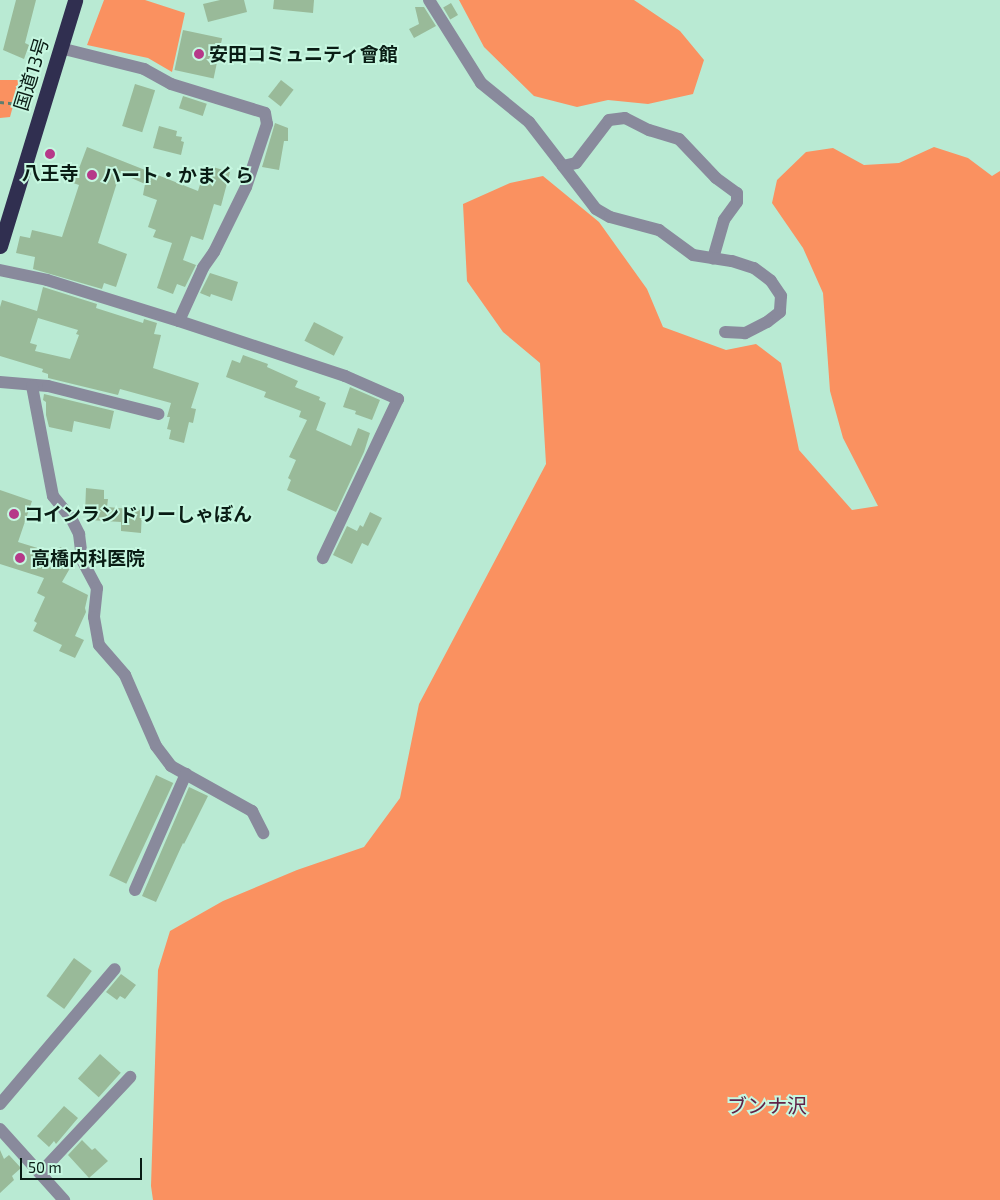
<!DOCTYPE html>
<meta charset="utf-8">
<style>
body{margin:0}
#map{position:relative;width:1000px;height:1200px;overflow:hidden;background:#b9ead3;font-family:"Exo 2","Noto Sans JP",sans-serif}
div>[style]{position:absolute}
.green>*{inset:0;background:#fa9160}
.building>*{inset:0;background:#99ba99;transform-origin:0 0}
.path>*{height:3px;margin-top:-1.5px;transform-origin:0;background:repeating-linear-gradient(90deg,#5d7e6f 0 4px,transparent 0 8px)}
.minor>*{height:12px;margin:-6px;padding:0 6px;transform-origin:6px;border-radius:6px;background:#898a9c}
.highway>*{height:15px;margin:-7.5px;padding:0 7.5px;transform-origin:7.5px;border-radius:7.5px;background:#302f50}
.dots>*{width:14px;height:14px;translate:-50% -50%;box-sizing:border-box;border:2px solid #c6f7e0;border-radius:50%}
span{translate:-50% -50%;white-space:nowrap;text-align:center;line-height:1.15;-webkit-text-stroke:4px #c6f7e0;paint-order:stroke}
.poi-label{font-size:19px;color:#091c14;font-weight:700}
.left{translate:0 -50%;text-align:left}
.street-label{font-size:19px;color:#091c14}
.neighbourhood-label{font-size:20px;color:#5f2248}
.scale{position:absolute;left:20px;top:1158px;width:122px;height:22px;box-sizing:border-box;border:2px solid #091c14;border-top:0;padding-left:6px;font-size:15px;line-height:18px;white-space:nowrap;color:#091c14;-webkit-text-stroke:4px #c6f7e0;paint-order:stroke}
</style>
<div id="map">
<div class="green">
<div style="clip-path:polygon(104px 0,145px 0,185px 13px,172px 72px,148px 58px,87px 45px)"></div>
<div style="clip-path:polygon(459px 0,634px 0,680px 31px,704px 60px,693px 94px,648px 104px,608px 100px,577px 107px,534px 96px,484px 47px)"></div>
<div style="clip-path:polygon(0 80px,20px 80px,10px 117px,0 118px)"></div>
<div style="clip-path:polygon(934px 147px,968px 158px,992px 176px,1000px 171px,1000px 1200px,153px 1200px,151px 1186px,158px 970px,170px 931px,223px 901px,297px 870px,364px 847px,400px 798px,419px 704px,546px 464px,540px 363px,503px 332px,467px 281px,463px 204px,510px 183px,543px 176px,599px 222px,647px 289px,663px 327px,726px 350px,756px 344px,781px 363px,799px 450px,852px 510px,878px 506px,843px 438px,830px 391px,823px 293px,803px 248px,772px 203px,777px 180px,806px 152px,833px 148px,864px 165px,899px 163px)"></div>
</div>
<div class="building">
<div style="clip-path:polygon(16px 0,36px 0,25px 43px,29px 45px,24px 59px,3px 50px)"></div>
<div style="clip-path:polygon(220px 0,244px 0,247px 12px,208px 22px,203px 4px)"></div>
<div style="clip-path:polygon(274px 0,314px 0,313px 13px,273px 9px)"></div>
<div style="left:451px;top:3px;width:14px;height:9px;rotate:60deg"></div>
<div style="clip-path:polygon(415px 7px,424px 7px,436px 26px,414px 38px,409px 29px,419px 24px)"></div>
<div style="left:183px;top:30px;width:40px;height:41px;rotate:12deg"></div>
<div style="left:281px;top:80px;width:16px;height:21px;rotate:38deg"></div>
<div style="left:135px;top:84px;width:21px;height:44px;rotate:17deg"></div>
<div style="left:183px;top:96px;width:25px;height:13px;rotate:18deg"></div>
<div style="clip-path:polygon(275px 123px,288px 128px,288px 141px,284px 141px,279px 170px,262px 167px)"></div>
<div style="clip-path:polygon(159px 126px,177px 131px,176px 136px,182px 137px,181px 141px,184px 142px,181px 155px,153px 148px)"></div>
<div style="clip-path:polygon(87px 147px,198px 191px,206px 165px,230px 172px,221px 206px,214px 204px,203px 240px,191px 236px,183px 260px,196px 265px,185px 287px,177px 284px,173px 294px,157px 288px,172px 243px,153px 237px,156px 230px,148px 227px,157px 200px,143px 195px,145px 184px,120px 173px,98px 243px,127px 254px,116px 287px,104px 283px,102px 289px,33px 269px,35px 257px,16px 253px,20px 236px,30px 238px,32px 230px,62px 237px,79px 185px,64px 180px,68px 168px,78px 171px)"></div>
<div style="clip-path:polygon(210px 273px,238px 282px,232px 301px,211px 294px,210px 297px,200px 293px)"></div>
<div style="clip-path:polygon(evenodd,43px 287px,97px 304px,96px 308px,143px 323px,144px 319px,157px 323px,154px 334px,161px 335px,153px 368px,199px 383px,191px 408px,196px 409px,193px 423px,189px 422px,184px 443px,169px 439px,171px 430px,167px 429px,170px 417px,167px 417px,171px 403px,120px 389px,118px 395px,48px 378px,48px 374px,42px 372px,43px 369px,0 356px,0 307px,2px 300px,37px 311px,43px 287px,38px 318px,78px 330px,76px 334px,79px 335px,70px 359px,35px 351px,37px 345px,30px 343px,38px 318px)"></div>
<div style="left:314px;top:322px;width:33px;height:21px;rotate:27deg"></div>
<div style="clip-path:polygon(243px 355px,268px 364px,267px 367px,298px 381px,295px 387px,320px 397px,319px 400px,326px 403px,316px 430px,351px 446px,358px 428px,370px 433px,364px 452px,336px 512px,287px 490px,291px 480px,288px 478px,296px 460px,289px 457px,307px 420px,299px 417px,301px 411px,264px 397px,266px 392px,226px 377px,232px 360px,240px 363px)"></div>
<div style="clip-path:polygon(350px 387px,380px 400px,372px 420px,355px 414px,356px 411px,343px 407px)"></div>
<div style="clip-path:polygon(44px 394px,114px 411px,110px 429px,74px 421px,72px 432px,49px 427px,46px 415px,46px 402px,43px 400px)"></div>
<div style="clip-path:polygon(86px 488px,104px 490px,104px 499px,108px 499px,107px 507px,142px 510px,141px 533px,121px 531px,121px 522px,89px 520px,90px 513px,85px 513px)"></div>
<div style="clip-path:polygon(0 490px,32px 501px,18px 542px,57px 554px,60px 547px,73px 553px,70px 561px,73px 563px,62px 582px,88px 595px,85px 608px,86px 612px,75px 636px,84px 640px,75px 658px,59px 651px,62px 645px,33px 631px,37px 623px,34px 621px,45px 597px,37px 593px,44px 578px,0 564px)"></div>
<div style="clip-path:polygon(370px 512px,382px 518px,368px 546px,362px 543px,352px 564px,333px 555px,347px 526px,357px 531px,360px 525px,363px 527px)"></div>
<div style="left:156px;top:775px;width:19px;height:111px;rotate:25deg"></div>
<div style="clip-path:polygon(189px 787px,208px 796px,184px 844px,183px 843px,156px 902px,142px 896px)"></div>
<div style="left:74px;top:958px;width:22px;height:47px;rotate:36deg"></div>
<div style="clip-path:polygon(121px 974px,136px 985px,125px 999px,120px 996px,117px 1000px,106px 992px)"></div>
<div style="left:100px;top:1054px;width:28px;height:33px;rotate:42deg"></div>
<div style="clip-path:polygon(64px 1106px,78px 1118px,56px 1144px,54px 1141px,49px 1147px,37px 1136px)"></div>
<div style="clip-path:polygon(82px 1140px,92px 1150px,95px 1148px,108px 1161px,89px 1178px,68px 1155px)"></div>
<div style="clip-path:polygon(0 1150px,4px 1159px,9px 1155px,21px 1168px,12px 1176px,14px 1180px,0 1193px)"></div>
</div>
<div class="path">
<div style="left:0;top:102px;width:29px;rotate:6deg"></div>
</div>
<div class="minor">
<div style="left:429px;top:0;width:98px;rotate:57.9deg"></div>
<div style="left:481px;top:83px;width:62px;rotate:39.1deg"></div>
<div style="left:529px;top:122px;width:56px;rotate:52.3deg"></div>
<div style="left:563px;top:166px;width:13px;rotate:-13deg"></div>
<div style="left:576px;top:163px;width:54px;rotate:-52.5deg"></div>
<div style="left:609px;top:120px;width:16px;rotate:-7deg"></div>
<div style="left:625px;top:118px;width:27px;rotate:27deg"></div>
<div style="left:649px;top:130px;width:31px;rotate:17deg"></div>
<div style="left:679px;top:139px;width:54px;rotate:46.5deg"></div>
<div style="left:716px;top:178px;width:26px;rotate:36deg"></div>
<div style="left:737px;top:193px;width:9px;rotate:90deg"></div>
<div style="left:737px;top:202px;width:22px;rotate:126deg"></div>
<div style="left:724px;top:220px;width:40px;rotate:106deg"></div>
<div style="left:60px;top:48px;width:87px;rotate:14deg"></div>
<div style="left:144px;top:69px;width:31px;rotate:29deg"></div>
<div style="left:171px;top:84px;width:98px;rotate:17.1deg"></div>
<div style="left:265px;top:113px;width:11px;rotate:80deg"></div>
<div style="left:267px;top:124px;width:66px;rotate:108.4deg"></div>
<div style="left:246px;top:187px;width:72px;rotate:116.2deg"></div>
<div style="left:214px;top:252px;width:19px;rotate:125deg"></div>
<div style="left:203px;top:268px;width:58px;rotate:114.4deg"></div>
<div style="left:563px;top:166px;width:54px;rotate:52.5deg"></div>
<div style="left:596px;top:209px;width:16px;rotate:30deg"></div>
<div style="left:610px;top:217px;width:51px;rotate:14.9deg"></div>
<div style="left:659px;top:230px;width:42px;rotate:36.3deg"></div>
<div style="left:693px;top:255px;width:39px;rotate:9deg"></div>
<div style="left:732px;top:261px;width:23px;rotate:18deg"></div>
<div style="left:754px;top:268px;width:21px;rotate:37deg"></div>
<div style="left:771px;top:281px;width:18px;rotate:56deg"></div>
<div style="left:781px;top:296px;width:16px;rotate:94deg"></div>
<div style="left:780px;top:312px;width:16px;rotate:142deg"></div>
<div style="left:767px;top:322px;width:25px;rotate:153deg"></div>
<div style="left:745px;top:333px;width:20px;rotate:-177deg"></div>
<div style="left:0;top:270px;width:48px;rotate:12deg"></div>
<div style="left:47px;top:280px;width:138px;rotate:17.3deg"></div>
<div style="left:179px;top:321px;width:175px;rotate:18.3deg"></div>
<div style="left:345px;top:376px;width:58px;rotate:23.5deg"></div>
<div style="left:398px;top:399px;width:176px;rotate:115.3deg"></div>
<div style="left:0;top:382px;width:48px;rotate:4.8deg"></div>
<div style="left:48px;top:386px;width:114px;rotate:14.2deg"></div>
<div style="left:32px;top:386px;width:112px;rotate:79.2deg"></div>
<div style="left:53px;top:496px;width:28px;rotate:51deg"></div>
<div style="left:71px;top:518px;width:18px;rotate:63deg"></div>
<div style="left:79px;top:534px;width:26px;rotate:83deg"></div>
<div style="left:82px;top:560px;width:32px;rotate:62deg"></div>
<div style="left:97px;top:588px;width:29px;rotate:96deg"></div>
<div style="left:94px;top:617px;width:28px;rotate:80deg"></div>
<div style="left:99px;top:645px;width:40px;rotate:49deg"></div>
<div style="left:125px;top:675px;width:77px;rotate:66.4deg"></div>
<div style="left:156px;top:746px;width:25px;rotate:53deg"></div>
<div style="left:171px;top:766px;width:93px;rotate:29.1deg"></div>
<div style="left:252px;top:811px;width:25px;rotate:63deg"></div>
<div style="left:135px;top:890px;width:127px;rotate:-66.3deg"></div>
<div style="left:0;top:1104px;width:177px;rotate:-49.6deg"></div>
<div style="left:0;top:1129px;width:96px;rotate:48deg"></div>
<div style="left:40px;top:1173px;width:132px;rotate:-46.8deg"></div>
</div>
<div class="highway">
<div style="left:0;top:246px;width:257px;rotate:-73deg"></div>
</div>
<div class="dots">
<div style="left:199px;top:54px;background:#b63989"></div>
<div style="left:50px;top:154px;background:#b63989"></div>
<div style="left:92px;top:175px;background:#b63989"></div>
<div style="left:14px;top:514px;background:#b63989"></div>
<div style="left:20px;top:558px;background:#b63989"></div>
</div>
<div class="poi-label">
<span class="left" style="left:209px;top:54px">安田コミュニティ會館</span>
<span style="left:50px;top:173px">八王寺</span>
<span class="left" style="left:102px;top:175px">ハート・かまくら</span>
<span class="left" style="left:24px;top:514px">コインランドリーしゃぼん</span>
<span class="left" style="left:31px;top:558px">高橋内科医院</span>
</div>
<div class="street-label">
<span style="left:31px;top:74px;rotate:-73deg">国道13号</span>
</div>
<div class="neighbourhood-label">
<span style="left:767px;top:1105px">ブンナ沢</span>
</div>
<div class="scale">50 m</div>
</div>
